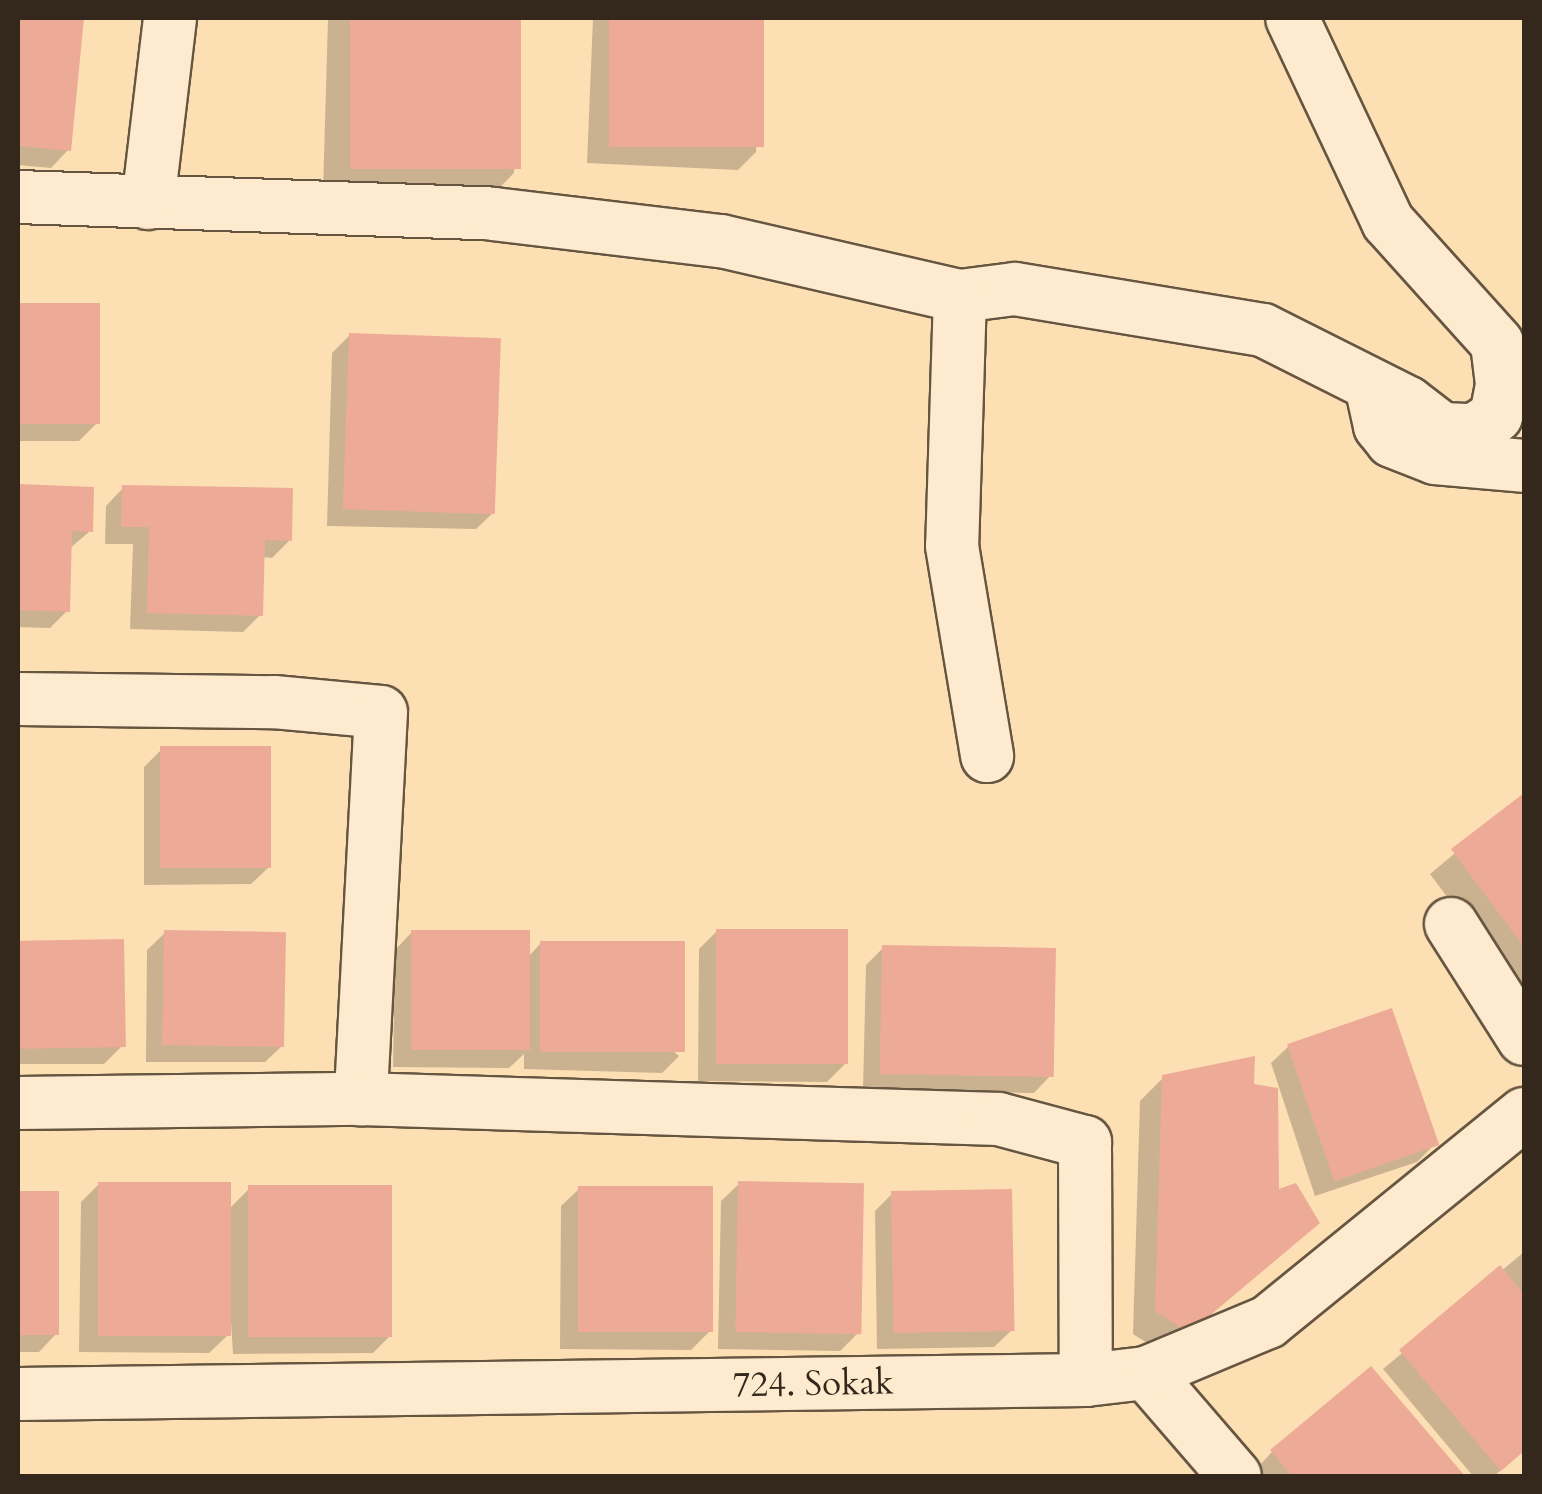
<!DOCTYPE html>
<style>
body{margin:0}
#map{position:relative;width:1542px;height:1494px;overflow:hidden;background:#fddfb4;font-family:Cardo,serif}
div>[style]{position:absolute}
.shadow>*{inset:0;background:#0003}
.building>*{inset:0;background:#edab97;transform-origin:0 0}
.roads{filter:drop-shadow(2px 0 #665641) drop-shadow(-2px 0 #665641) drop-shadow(0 2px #665641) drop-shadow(0 -2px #665641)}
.minor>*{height:52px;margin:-26px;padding:0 26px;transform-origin:26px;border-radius:26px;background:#feeace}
span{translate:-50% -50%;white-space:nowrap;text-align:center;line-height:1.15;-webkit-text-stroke:8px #feeace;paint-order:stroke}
.street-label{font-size:35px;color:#33281b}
.frame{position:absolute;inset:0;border:20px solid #33281b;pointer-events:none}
</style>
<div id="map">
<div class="shadow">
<div style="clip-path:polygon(18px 18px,81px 18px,68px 150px,51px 168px,18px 165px)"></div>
<div style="clip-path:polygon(328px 18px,519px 18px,514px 173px,491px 196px,323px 191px)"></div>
<div style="clip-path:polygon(593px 18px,762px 18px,756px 152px,738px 170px,587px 163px)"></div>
<div style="clip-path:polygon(18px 305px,98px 305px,97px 423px,79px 441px,18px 441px)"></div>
<div style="clip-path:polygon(350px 335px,494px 512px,476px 529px,327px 526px,332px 353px)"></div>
<div style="clip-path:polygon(18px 487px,92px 489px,90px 531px,69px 549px,67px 611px,50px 628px,18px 627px)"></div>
<div style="clip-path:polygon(123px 488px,290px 540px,272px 558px,262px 557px,261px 614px,243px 632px,130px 629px,133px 544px,105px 544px,106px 506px)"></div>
<div style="clip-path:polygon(161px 750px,269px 867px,251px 884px,144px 885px,144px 767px)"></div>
<div style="clip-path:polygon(1524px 796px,1524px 1036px,1519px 993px,1430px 874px)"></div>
<div style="clip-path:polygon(717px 931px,845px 1064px,827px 1082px,698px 1081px,699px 949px)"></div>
<div style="clip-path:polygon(412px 932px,528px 957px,541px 943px,679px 1056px,662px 1073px,524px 1069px,524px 1054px,509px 1068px,393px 1067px,395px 950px)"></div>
<div style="clip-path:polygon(165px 933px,283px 1045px,265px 1062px,146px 1062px,147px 950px)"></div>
<div style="clip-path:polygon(18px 942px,122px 942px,122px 1046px,104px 1064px,18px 1064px)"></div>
<div style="clip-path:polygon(883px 948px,1051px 1075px,1034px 1093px,863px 1091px,866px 965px)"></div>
<div style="clip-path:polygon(1289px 1046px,1435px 1144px,1417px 1162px,1315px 1196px,1271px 1063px)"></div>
<div style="clip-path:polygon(1163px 1078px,1277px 1193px,1317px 1222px,1165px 1354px,1133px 1334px,1140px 1101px)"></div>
<div style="clip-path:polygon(99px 1184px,228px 1210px,250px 1188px,390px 1336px,373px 1353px,233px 1354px,228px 1272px,227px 1336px,209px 1353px,79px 1352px,81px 1202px)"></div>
<div style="clip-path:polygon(739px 1184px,858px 1333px,840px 1351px,718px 1349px,721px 1201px)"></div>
<div style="clip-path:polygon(579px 1189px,709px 1332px,691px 1350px,560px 1349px,561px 1206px)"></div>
<div style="clip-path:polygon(18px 1193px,56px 1193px,56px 1334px,39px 1352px,18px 1352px)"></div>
<div style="clip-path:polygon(893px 1193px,1012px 1330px,994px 1347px,877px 1349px,875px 1211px)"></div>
<div style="clip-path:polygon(1524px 1252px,1524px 1451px,1494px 1476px,1473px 1476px,1383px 1369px)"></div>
<div style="clip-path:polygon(1371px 1369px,1462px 1476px,1260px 1476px,1255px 1470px,1272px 1452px)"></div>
</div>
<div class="building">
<div style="clip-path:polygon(18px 18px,84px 18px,71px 151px,18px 146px)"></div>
<div style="left:350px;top:18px;width:171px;height:151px"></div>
<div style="left:609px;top:18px;width:155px;height:129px"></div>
<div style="left:18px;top:303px;width:82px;height:121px"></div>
<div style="left:349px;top:333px;width:152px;height:176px;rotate:2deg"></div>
<div style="clip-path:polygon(18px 484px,94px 487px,93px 532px,72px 531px,70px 612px,18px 610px)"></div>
<div style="clip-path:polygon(122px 485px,293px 488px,292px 541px,265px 540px,263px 616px,147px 613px,149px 527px,121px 527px)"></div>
<div style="left:271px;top:746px;width:122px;height:111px;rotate:90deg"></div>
<div style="clip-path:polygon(1524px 793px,1524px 947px,1451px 849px)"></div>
<div style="left:716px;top:929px;width:132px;height:135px"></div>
<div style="left:164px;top:930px;width:122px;height:115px;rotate:1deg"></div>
<div style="left:411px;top:930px;width:119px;height:120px"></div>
<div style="left:124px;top:939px;width:108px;height:106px;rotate:89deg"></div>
<div style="left:540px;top:941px;width:145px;height:111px"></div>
<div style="left:882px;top:945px;width:174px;height:129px;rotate:1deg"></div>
<div style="left:1392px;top:1008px;width:145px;height:111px;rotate:71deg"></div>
<div style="clip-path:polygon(1255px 1056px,1254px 1084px,1278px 1088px,1279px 1189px,1296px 1183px,1320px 1223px,1189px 1333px,1155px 1311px,1162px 1075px)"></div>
<div style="left:738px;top:1181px;width:126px;height:151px;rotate:1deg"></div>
<div style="left:98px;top:1182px;width:133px;height:154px"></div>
<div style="left:392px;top:1185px;width:152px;height:144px;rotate:90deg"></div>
<div style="left:578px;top:1186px;width:135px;height:146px"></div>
<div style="left:1012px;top:1189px;width:142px;height:121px;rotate:89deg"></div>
<div style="left:18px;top:1191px;width:41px;height:144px"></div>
<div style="clip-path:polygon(1500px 1265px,1524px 1294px,1524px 1451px,1501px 1471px,1399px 1350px)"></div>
<div style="clip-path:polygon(1371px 1366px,1465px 1476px,1292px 1476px,1270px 1450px)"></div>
</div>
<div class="roads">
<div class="minor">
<div style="left:18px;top:197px;width:475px;rotate:2deg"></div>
<div style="left:493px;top:214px;width:230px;rotate:6.8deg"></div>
<div style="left:721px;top:241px;width:245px;rotate:13deg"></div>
<div style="left:960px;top:296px;width:55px;rotate:-7.3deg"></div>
<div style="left:1015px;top:289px;width:251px;rotate:9.4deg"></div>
<div style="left:1263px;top:330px;width:162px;rotate:26.7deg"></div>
<div style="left:1408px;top:403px;width:43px;rotate:37.4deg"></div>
<div style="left:1442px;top:429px;width:32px;rotate:2deg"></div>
<div style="left:1474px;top:430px;width:26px;rotate:-32deg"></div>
<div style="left:1496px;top:416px;width:33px;rotate:-79deg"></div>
<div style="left:1502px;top:384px;width:41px;rotate:-97deg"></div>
<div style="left:1497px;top:343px;width:163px;rotate:-132deg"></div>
<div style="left:1388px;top:222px;width:225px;rotate:-115.2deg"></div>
<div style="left:148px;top:203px;width:186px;rotate:-83.2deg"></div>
<div style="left:960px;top:296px;width:250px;rotate:91.8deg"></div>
<div style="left:952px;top:546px;width:213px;rotate:80.5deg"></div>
<div style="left:1371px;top:385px;width:42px;rotate:77.6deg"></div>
<div style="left:1380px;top:426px;width:19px;rotate:51deg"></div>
<div style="left:1392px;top:441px;width:46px;rotate:21.6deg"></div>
<div style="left:1435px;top:458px;width:89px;rotate:5.1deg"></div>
<div style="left:18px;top:699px;width:256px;rotate:0.7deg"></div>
<div style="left:274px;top:702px;width:107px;rotate:5.3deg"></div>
<div style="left:381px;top:712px;width:388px;rotate:93deg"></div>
<div style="left:1451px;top:924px;width:136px;rotate:57.6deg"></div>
<div style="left:18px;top:1103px;width:343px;rotate:-0.7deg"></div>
<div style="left:361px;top:1099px;width:638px;rotate:1.8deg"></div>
<div style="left:999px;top:1119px;width:89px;rotate:15deg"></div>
<div style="left:1085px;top:1142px;width:238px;rotate:89.8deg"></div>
<div style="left:1146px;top:1373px;width:136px;rotate:49.2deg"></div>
<div style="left:18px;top:1394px;width:1068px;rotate:-0.75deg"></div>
<div style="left:1086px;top:1380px;width:60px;rotate:-6.7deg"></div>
<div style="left:1146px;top:1373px;width:132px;rotate:-22.7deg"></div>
<div style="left:1268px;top:1322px;width:330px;rotate:-39.1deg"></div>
</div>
</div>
<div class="street-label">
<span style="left:813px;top:1384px;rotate:-1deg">724. Sokak</span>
</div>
<div class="frame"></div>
</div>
